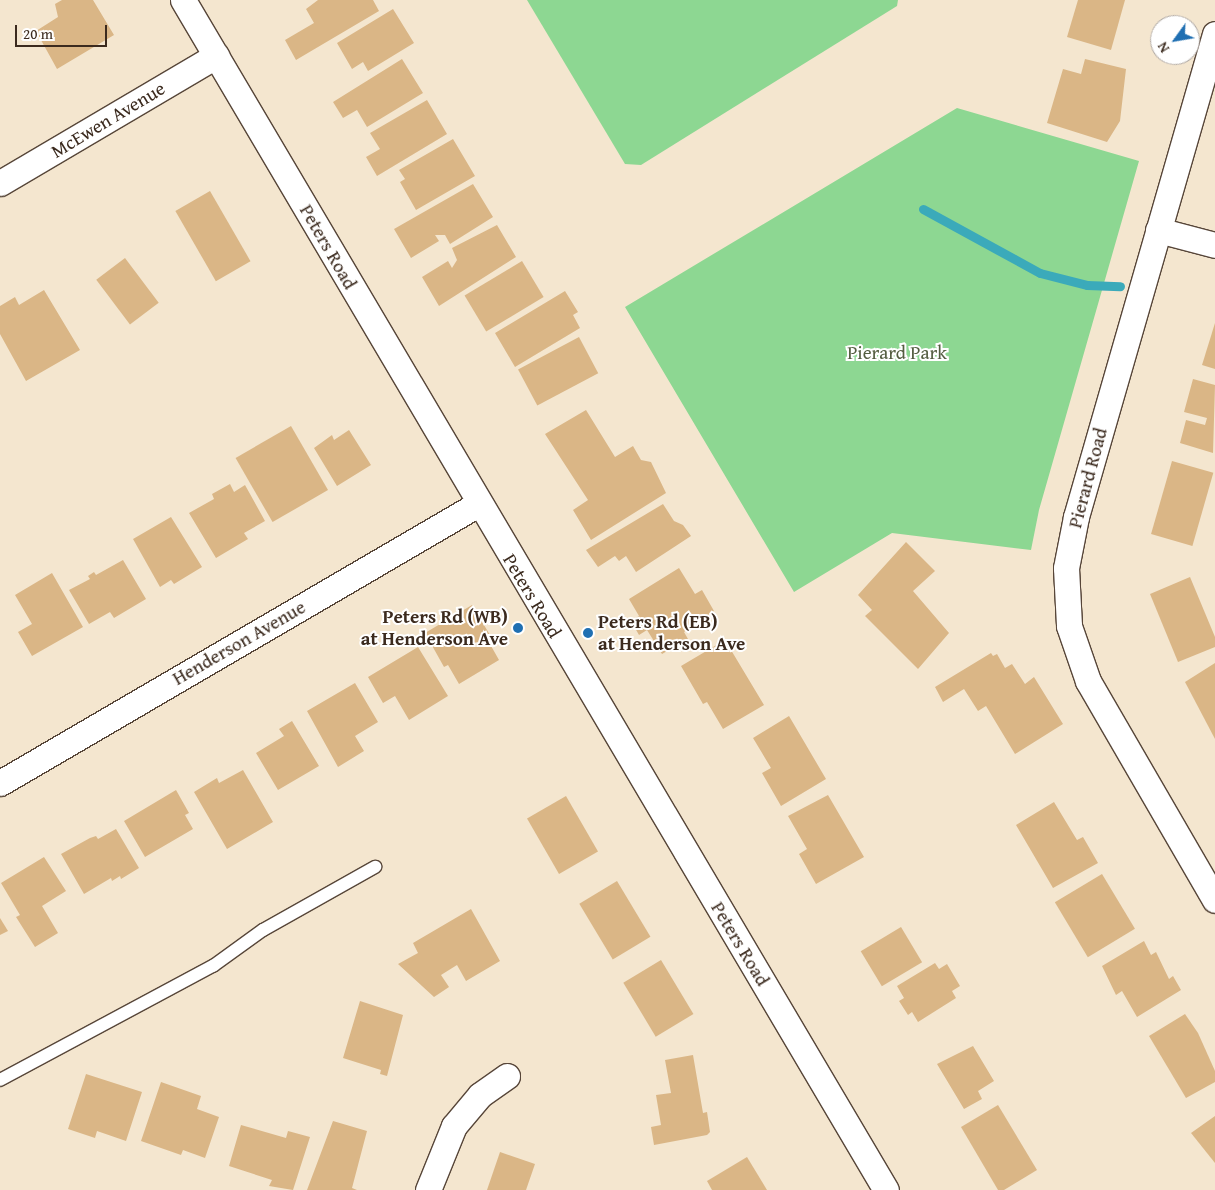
<!DOCTYPE html>
<style>
body{margin:0}
#map{position:relative;width:1215px;height:1190px;overflow:hidden;background:#f4e6cf;font-family:"Gentium Book Plus",serif}
div>[style]{position:absolute}
.green>*{inset:0;background:#8dd792}
.stream>*{height:9px;margin:-4.5px;padding:0 4.5px;transform-origin:4.5px;border-radius:4.5px;background:#3baaba}
.building>*{inset:0;background:#dab686;transform-origin:0 0}
.roads{filter:drop-shadow(1px 0 #574639) drop-shadow(-1px 0 #574639) drop-shadow(0 1px #574639) drop-shadow(0 -1px #574639)}
.lane>*{height:12px;margin:-6px;padding:0 6px;transform-origin:6px;border-radius:6px;background:#fff}
.street>*{height:25px;margin:-12.5px;padding:0 12.5px;transform-origin:12.5px;border-radius:12.5px;background:#fff}
.dots>*{width:14px;height:14px;translate:-50% -50%;box-sizing:border-box;border:2px solid #fff;border-radius:50%}
span{translate:-50% -50%;white-space:nowrap;text-align:center;line-height:1.15;-webkit-text-stroke:4px #fff;paint-order:stroke}
.street-label{font-size:19px;color:#3b2a1e}
.park-label{font-size:19px;color:#545e41}
.poi-label{font-size:19px;color:#3b2a1e;font-weight:700}
.right{translate:-100% -50%;text-align:right}
.left{translate:0 -50%;text-align:left}
.north{position:absolute;left:1150px;top:15px;width:50px;height:50px;box-sizing:border-box;background:#fff;border:1px solid #b1aaa5;border-radius:50%;rotate:238deg;font-size:14px;font-weight:700;line-height:20px;text-align:center;color:#3b2a1e}
.north::after{content:'';display:block;margin:auto;width:18px;height:22px;background:#1f6fb2;clip-path:polygon(50% 0,100% 100%,50% 72%,0 100%)}
.scale{position:absolute;left:15px;top:25px;width:92px;height:22px;box-sizing:border-box;border:2px solid #3b2a1e;border-top:0;padding-left:6px;font-size:15px;line-height:18px;white-space:nowrap;color:#3b2a1e;-webkit-text-stroke:4px #fff;paint-order:stroke}
</style>
<div id="map">
<div class="green">
<div style="clip-path:polygon(527px 0,898px 0,897px 6px,641px 165px,625px 164px)"></div>
<div style="clip-path:polygon(957px 108px,1139px 161px,1039px 510px,1031px 550px,892px 533px,794px 592px,625px 307px)"></div>
</div>
<div class="stream">
<div style="left:923px;top:209px;width:133px;rotate:28.7deg"></div>
<div style="left:1040px;top:273px;width:49px;rotate:14.3deg"></div>
<div style="left:1087px;top:285px;width:33px;rotate:2deg"></div>
</div>
<div class="building">
<div style="clip-path:polygon(62px 0,93px 0,114px 35px,57px 69px,36px 31px,58px 17px,55px 4px)"></div>
<div style="clip-path:polygon(318px 0,373px 0,379px 11px,296px 60px,285px 40px,314px 23px,306px 9px)"></div>
<div style="clip-path:polygon(1078px 0,1125px 0,1111px 50px,1067px 37px)"></div>
<div style="clip-path:polygon(393px 9px,414px 43px,368px 71px,363px 62px,352px 69px,337px 43px)"></div>
<div style="clip-path:polygon(402px 59px,423px 93px,367px 127px,357px 110px,343px 118px,333px 102px)"></div>
<div style="clip-path:polygon(1085px 59px,1126px 69px,1120px 121px,1107px 142px,1047px 123px,1063px 69px,1081px 74px)"></div>
<div style="clip-path:polygon(427px 100px,447px 134px,377px 176px,366px 157px,380px 149px,370px 133px)"></div>
<div style="clip-path:polygon(453px 139px,475px 176px,416px 210px,400px 182px,405px 179px,399px 170px)"></div>
<div style="clip-path:polygon(473px 184px,493px 217px,450px 244px,445px 235px,435px 235px,439px 241px,411px 258px,394px 229px)"></div>
<div style="left:210px;top:191px;width:81px;height:40px;rotate:60deg"></div>
<div style="clip-path:polygon(497px 225px,516px 257px,439px 306px,422px 277px,448px 261px,452px 268px,457px 260px,452px 248px)"></div>
<div style="left:125px;top:258px;width:56px;height:36px;rotate:53deg"></div>
<div style="left:522px;top:261px;width:42px;height:67px;rotate:59deg"></div>
<div style="clip-path:polygon(44px 290px,80px 350px,26px 381px,0 334px,0 306px,15px 297px,19px 305px)"></div>
<div style="clip-path:polygon(565px 291px,578px 312px,573px 315px,580px 328px,515px 367px,495px 333px)"></div>
<div style="clip-path:polygon(1215px 323px,1215px 369px,1202px 365px)"></div>
<div style="left:579px;top:337px;width:41px;height:69px;rotate:62deg"></div>
<div style="clip-path:polygon(1193px 379px,1215px 385px,1213px 453px,1180px 443px,1186px 420px,1205px 425px,1207px 418px,1184px 412px)"></div>
<div style="clip-path:polygon(586px 410px,615px 457px,633px 446px,641px 460px,651px 462px,666px 493px,591px 540px,573px 510px,588px 500px,545px 434px)"></div>
<div style="left:291px;top:426px;width:74px;height:64px;rotate:60deg"></div>
<div style="clip-path:polygon(349px 430px,371px 465px,337px 486px,314px 448px,332px 435px,334px 440px)"></div>
<div style="left:1172px;top:461px;width:43px;height:76px;rotate:16deg"></div>
<div style="clip-path:polygon(230px 484px,234px 492px,245px 485px,265px 521px,244px 533px,248px 539px,216px 558px,189px 513px,214px 499px,212px 494px)"></div>
<div style="clip-path:polygon(663px 504px,674px 521px,683px 525px,691px 536px,636px 572px,626px 556px,619px 561px,615px 556px,598px 567px,586px 550px)"></div>
<div style="clip-path:polygon(171px 517px,202px 567px,174px 584px,171px 580px,160px 587px,133px 539px)"></div>
<div style="clip-path:polygon(906px 542px,935px 571px,913px 591px,949px 633px,918px 669px,865px 616px,872px 610px,858px 595px)"></div>
<div style="clip-path:polygon(123px 560px,146px 599px,114px 618px,110px 612px,89px 624px,69px 590px,90px 579px,88px 576px,94px 572px,96px 575px)"></div>
<div style="clip-path:polygon(679px 568px,695px 594px,702px 590px,714px 611px,684px 632px,688px 639px,662px 654px,647px 630px,639px 635px,631px 621px,639px 616px,629px 599px)"></div>
<div style="clip-path:polygon(52px 573px,83px 627px,32px 656px,18px 632px,32px 624px,15px 595px)"></div>
<div style="clip-path:polygon(1190px 577px,1215px 637px,1215px 647px,1178px 662px,1150px 594px)"></div>
<div style="clip-path:polygon(472px 605px,490px 635px,486px 637px,499px 660px,459px 684px,448px 665px,444px 667px,425px 633px)"></div>
<div style="clip-path:polygon(725px 640px,764px 705px,723px 729px,707px 702px,703px 704px,681px 666px)"></div>
<div style="clip-path:polygon(418px 647px,448px 696px,409px 720px,395px 696px,383px 703px,368px 677px)"></div>
<div style="clip-path:polygon(991px 653px,993px 656px,997px 654px,1005px 668px,1012px 664px,1025px 684px,1034px 677px,1063px 724px,1015px 754px,986px 706px,978px 711px,964px 689px,943px 702px,935px 687px)"></div>
<div style="clip-path:polygon(1215px 663px,1215px 739px,1185px 682px)"></div>
<div style="clip-path:polygon(355px 683px,378px 722px,355px 736px,364px 751px,338px 767px,307px 711px)"></div>
<div style="clip-path:polygon(789px 716px,826px 779px,781px 806px,762px 773px,771px 768px,753px 738px)"></div>
<div style="clip-path:polygon(292px 721px,319px 766px,278px 790px,256px 753px,284px 736px,279px 729px)"></div>
<div style="clip-path:polygon(243px 770px,273px 822px,227px 849px,194px 792px,217px 778px,219px 783px)"></div>
<div style="clip-path:polygon(176px 790px,189px 813px,185px 815px,193px 829px,145px 857px,124px 821px)"></div>
<div style="clip-path:polygon(828px 795px,864px 857px,816px 884px,799px 854px,807px 849px,788px 816px)"></div>
<div style="left:566px;top:796px;width:64px;height:45px;rotate:60deg"></div>
<div style="clip-path:polygon(1054px 802px,1077px 840px,1083px 837px,1098px 863px,1053px 888px,1016px 825px)"></div>
<div style="clip-path:polygon(116px 829px,139px 868px,121px 879px,120px 876px,112px 881px,111px 878px,84px 894px,61px 854px,90px 838px,96px 836px,98px 839px)"></div>
<div style="clip-path:polygon(44px 857px,66px 891px,42px 906px,58px 933px,35px 947px,16px 917px,20px 915px,1px 883px)"></div>
<div style="left:1102px;top:874px;width:64px;height:55px;rotate:59deg"></div>
<div style="left:617px;top:881px;width:65px;height:44px;rotate:59deg"></div>
<div style="clip-path:polygon(471px 909px,500px 961px,466px 981px,457px 965px,441px 975px,449px 987px,434px 997px,398px 964px,418px 953px,413px 943px)"></div>
<div style="clip-path:polygon(0 918px,8px 931px,0 935px)"></div>
<div style="left:901px;top:927px;width:41px;height:47px;rotate:59deg"></div>
<div style="clip-path:polygon(1144px 941px,1151px 955px,1156px 952px,1169px 979px,1173px 976px,1181px 990px,1137px 1017px,1122px 991px,1116px 995px,1102px 966px)"></div>
<div style="left:661px;top:960px;width:63px;height:44px;rotate:59deg"></div>
<div style="clip-path:polygon(935px 963px,939px 969px,947px 964px,960px 986px,952px 991px,956px 998px,918px 1022px,912px 1012px,908px 1015px,899px 1001px,904px 998px,897px 986px)"></div>
<div style="clip-path:polygon(360px 1001px,403px 1015px,387px 1076px,380px 1074px,381px 1070px,343px 1058px)"></div>
<div style="clip-path:polygon(1185px 1014px,1198px 1033px,1215px 1071px,1215px 1082px,1186px 1098px,1149px 1036px)"></div>
<div style="clip-path:polygon(973px 1046px,994px 1081px,978px 1091px,982px 1099px,964px 1109px,937px 1064px)"></div>
<div style="clip-path:polygon(693px 1055px,703px 1113px,707px 1112px,710px 1132px,707px 1135px,654px 1145px,651px 1127px,661px 1125px,656px 1095px,671px 1093px,665px 1060px)"></div>
<div style="clip-path:polygon(86px 1074px,142px 1092px,126px 1141px,97px 1131px,95px 1138px,68px 1129px)"></div>
<div style="clip-path:polygon(161px 1082px,201px 1096px,197px 1109px,219px 1117px,205px 1158px,183px 1150px,181px 1155px,141px 1141px)"></div>
<div style="clip-path:polygon(998px 1105px,1037px 1170px,1004px 1190px,998px 1190px,961px 1127px)"></div>
<div style="clip-path:polygon(1215px 1116px,1215px 1163px,1191px 1133px)"></div>
<div style="clip-path:polygon(333px 1121px,367px 1131px,352px 1188px,357px 1190px,307px 1190px)"></div>
<div style="clip-path:polygon(241px 1125px,286px 1138px,288px 1131px,310px 1137px,293px 1190px,269px 1186px,272px 1180px,229px 1166px)"></div>
<div style="clip-path:polygon(500px 1152px,535px 1164px,526px 1190px,487px 1190px)"></div>
<div style="clip-path:polygon(747px 1157px,767px 1190px,712px 1190px,707px 1181px)"></div>
</div>
<div class="roads">
<div class="lane">
<div style="left:0;top:1080px;width:242px;rotate:-28.2deg"></div>
<div style="left:213px;top:966px;width:62px;rotate:-35.8deg"></div>
<div style="left:263px;top:930px;width:129px;rotate:-29.4deg"></div>
</div>
<div class="street">
<div style="left:183px;top:0;width:1382px;rotate:59.43deg"></div>
<div style="left:1215px;top:34px;width:503px;rotate:106.06deg"></div>
<div style="left:1076px;top:517px;width:52px;rotate:101.1deg"></div>
<div style="left:1066px;top:568px;width:58px;rotate:87deg"></div>
<div style="left:1069px;top:626px;width:58px;rotate:70.9deg"></div>
<div style="left:1088px;top:681px;width:253px;rotate:59.9deg"></div>
<div style="left:0;top:183px;width:251px;rotate:-30.5deg"></div>
<div style="left:1158px;top:230px;width:59px;rotate:14.7deg"></div>
<div style="left:0;top:783px;width:553px;rotate:-30.27deg"></div>
<div style="left:428px;top:1190px;width:69px;rotate:-67.9deg"></div>
<div style="left:454px;top:1126px;width:40px;rotate:-50deg"></div>
<div style="left:480px;top:1095px;width:33px;rotate:-35deg"></div>
</div>
</div>
<div class="dots">
<div style="left:518px;top:628px;background:#1f6fb2"></div>
<div style="left:588px;top:633px;background:#1f6fb2"></div>
</div>
<div class="street-label">
<span style="left:108px;top:120px;rotate:-31deg">McEwen Avenue</span>
<span style="left:328px;top:247px;rotate:60deg">Peters Road</span>
<span style="left:1088px;top:478px;rotate:-75deg">Pierard Road</span>
<span style="left:532px;top:596px;rotate:59deg">Peters Road</span>
<span style="left:239px;top:643px;rotate:-30deg">Henderson Avenue</span>
<span style="left:740px;top:944px;rotate:59deg">Peters Road</span>
</div>
<div class="park-label">
<span style="left:897px;top:353px">Pierard Park</span>
</div>
<div class="poi-label">
<span class="right" style="left:508px;top:628px">Peters Rd (WB)<br>at Henderson Ave</span>
<span class="left" style="left:598px;top:633px">Peters Rd (EB)<br>at Henderson Ave</span>
</div>
<div class="north">N</div>
<div class="scale">20 m</div>
</div>
